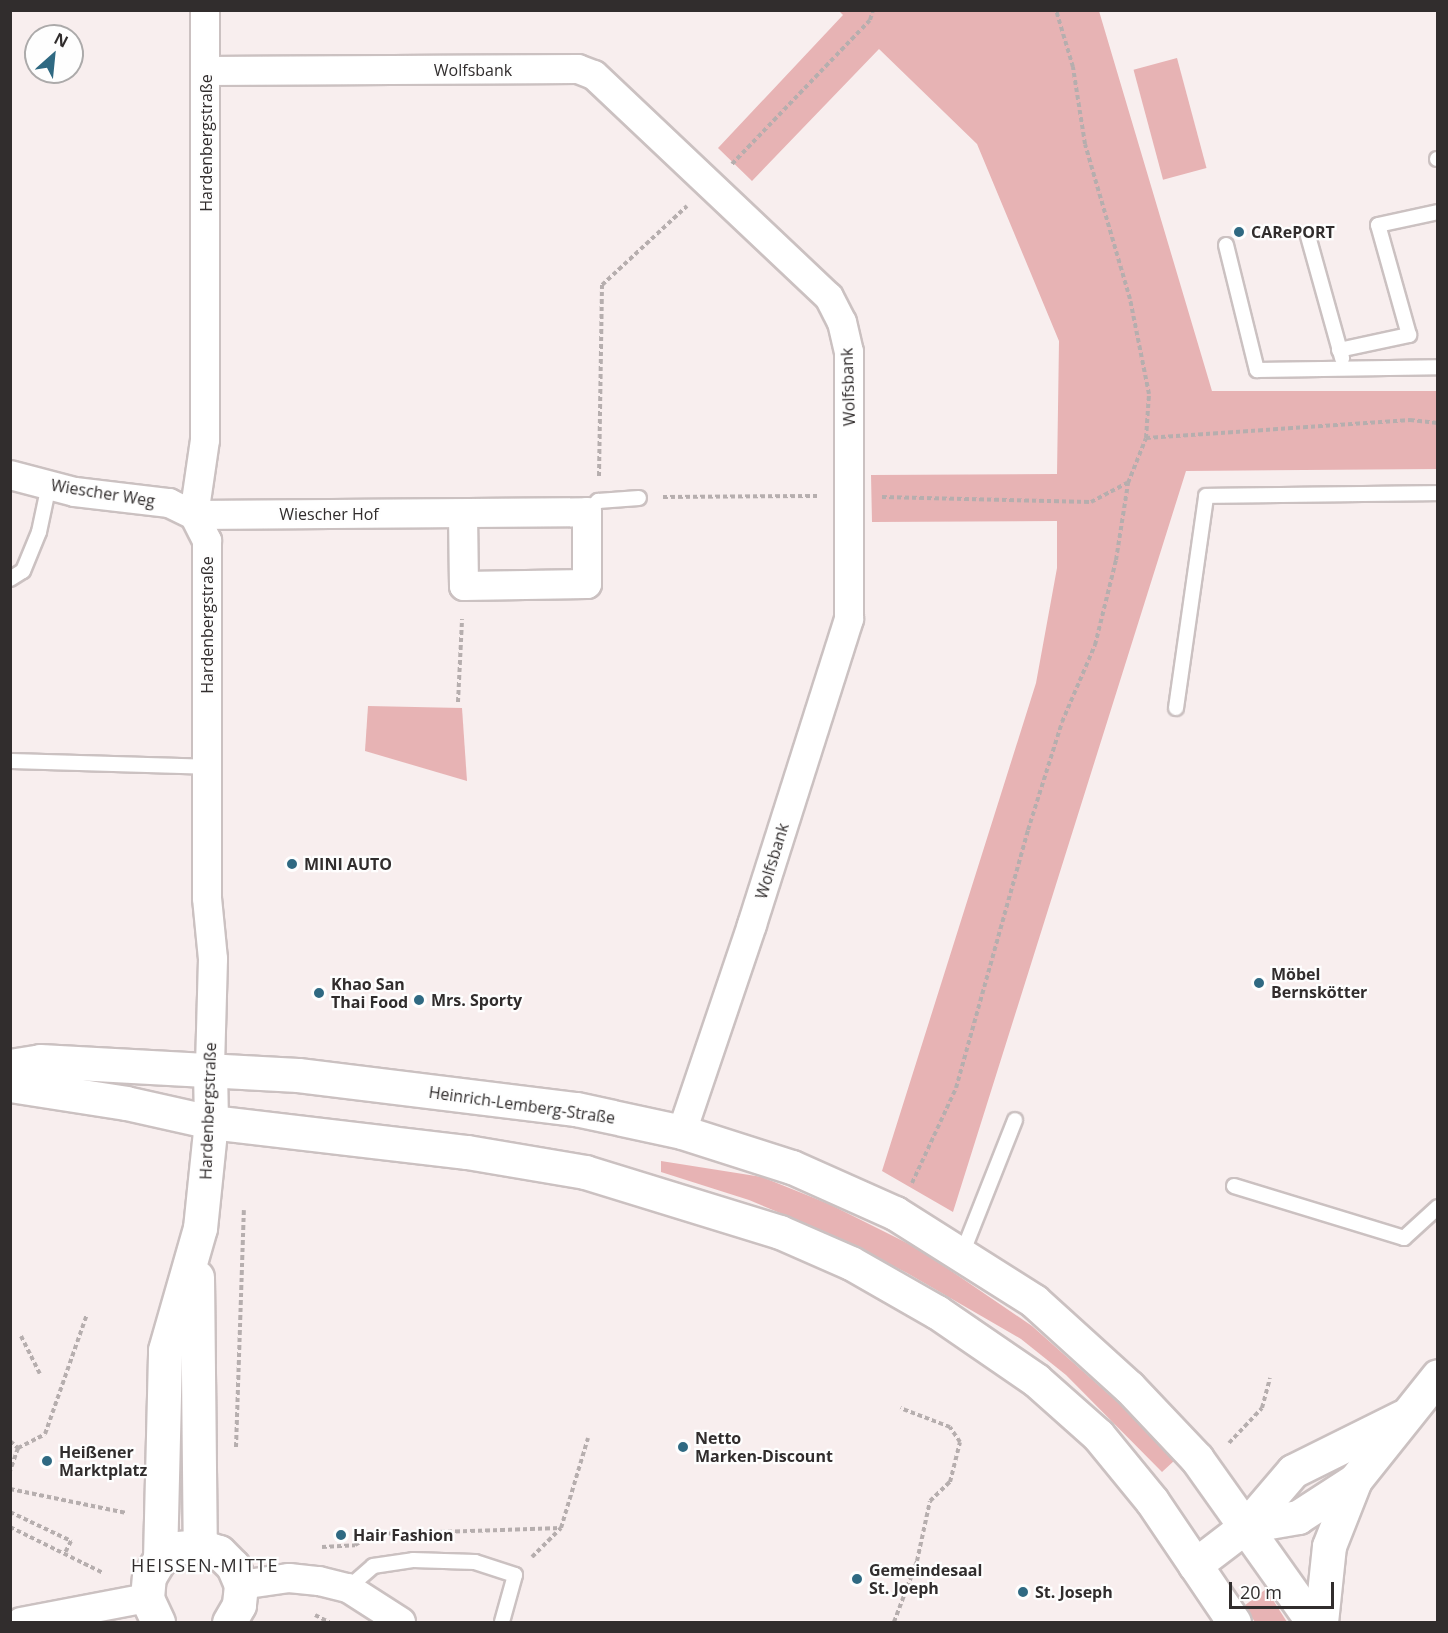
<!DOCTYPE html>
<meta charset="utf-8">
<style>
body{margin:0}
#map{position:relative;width:1448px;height:1633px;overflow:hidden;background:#f8eeee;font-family:"Open Sans",sans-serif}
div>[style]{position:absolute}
.green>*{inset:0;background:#e7b3b4;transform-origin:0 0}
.path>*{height:4px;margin-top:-2px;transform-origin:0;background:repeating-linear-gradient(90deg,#b6aeae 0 4.5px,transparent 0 7.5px)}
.roads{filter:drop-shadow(2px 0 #cbc1c1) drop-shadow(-2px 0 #cbc1c1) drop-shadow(0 2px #cbc1c1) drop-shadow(0 -2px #cbc1c1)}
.service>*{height:14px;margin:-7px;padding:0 7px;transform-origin:7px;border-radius:7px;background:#fff}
.minor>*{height:28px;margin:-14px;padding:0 14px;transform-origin:14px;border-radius:14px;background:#fff}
.tertiary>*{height:33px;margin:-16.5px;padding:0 16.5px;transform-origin:16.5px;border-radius:16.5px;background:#fff}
.dots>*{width:16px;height:16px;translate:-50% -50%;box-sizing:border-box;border:3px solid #fefefe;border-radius:50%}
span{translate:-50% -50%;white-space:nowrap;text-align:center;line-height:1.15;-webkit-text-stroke:4.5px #fefefe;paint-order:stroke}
.street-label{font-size:16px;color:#312d2d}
.poi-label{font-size:16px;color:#312d2d;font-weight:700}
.left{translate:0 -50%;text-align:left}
.neighbourhood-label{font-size:18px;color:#312d2d;letter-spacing:1.5px}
.frame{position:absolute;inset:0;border:12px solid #312d2d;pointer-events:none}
.north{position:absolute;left:24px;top:24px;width:60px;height:60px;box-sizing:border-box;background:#fefefe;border:2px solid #acaaaa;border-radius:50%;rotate:27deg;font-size:16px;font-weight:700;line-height:24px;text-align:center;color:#312d2d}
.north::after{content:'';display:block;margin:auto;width:21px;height:27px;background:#2f6982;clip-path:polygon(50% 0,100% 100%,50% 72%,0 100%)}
.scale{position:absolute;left:1229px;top:1582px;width:105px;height:27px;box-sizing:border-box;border:3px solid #312d2d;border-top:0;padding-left:8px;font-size:18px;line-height:21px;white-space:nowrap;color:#312d2d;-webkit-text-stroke:4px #fefefe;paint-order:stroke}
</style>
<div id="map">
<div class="green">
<div style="clip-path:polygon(839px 11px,1099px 11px,1212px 391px,1437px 391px,1437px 469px,1186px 471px,953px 1212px,882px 1171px,1036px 683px,1057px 568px,1057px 521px,872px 522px,871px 475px,1057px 474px,1059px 341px,977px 144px,879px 49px,752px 181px,718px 148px,843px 15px)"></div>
<div style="left:1177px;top:58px;width:114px;height:45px;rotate:75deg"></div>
<div style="clip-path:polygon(368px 706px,462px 708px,467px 781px,365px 751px)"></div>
<div style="clip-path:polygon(661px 1161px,762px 1177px,829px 1204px,919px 1249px,1032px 1326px,1122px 1406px,1175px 1460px,1162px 1472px,1066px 1375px,1021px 1339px,907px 1273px,823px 1231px,749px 1200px,661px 1172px)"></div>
<div style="clip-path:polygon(1266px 1589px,1287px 1622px,1255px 1622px,1244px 1606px)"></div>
</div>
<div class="path">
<div style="left:732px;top:164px;width:199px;rotate:-46.2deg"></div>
<div style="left:870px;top:20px;width:10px;rotate:-73deg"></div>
<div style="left:1146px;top:438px;width:265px;rotate:-3.9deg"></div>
<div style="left:1410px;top:420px;width:28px;rotate:6deg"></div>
<div style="left:599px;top:476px;width:191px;rotate:-89.1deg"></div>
<div style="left:602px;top:285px;width:116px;rotate:-42.9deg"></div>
<div style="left:663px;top:497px;width:154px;rotate:-0.4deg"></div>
<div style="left:882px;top:497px;width:209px;rotate:1.4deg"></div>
<div style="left:1091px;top:502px;width:41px;rotate:-27.8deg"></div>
<div style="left:458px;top:702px;width:83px;rotate:-87.2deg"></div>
<div style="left:912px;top:1183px;width:105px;rotate:-65.1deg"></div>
<div style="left:956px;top:1088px;width:268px;rotate:-74.4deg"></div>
<div style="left:1028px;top:830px;width:113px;rotate:-72.5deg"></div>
<div style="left:1062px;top:722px;width:84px;rotate:-66.8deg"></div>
<div style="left:1095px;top:645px;width:88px;rotate:-76.1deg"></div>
<div style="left:1116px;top:560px;width:78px;rotate:-81.1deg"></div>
<div style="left:1128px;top:483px;width:48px;rotate:-68.2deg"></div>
<div style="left:1146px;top:438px;width:44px;rotate:-86.1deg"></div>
<div style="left:1149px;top:394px;width:97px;rotate:-101.3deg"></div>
<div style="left:1130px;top:299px;width:161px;rotate:-106.2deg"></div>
<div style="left:1085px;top:144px;width:78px;rotate:-98.9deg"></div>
<div style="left:1073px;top:67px;width:59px;rotate:-106.6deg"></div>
<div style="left:21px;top:1336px;width:42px;rotate:63.4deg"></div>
<div style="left:10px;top:1441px;width:11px;rotate:41deg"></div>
<div style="left:18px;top:1448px;width:24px;rotate:109deg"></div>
<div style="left:1229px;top:1443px;width:48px;rotate:-46.7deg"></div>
<div style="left:1262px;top:1408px;width:31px;rotate:-75deg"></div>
<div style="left:236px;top:1447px;width:237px;rotate:-88.1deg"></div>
<div style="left:18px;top:1448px;width:30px;rotate:-27deg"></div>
<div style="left:45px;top:1434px;width:127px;rotate:-70.7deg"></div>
<div style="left:10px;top:1489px;width:119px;rotate:11.6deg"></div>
<div style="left:10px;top:1512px;width:68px;rotate:25.4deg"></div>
<div style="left:71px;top:1541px;width:13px;rotate:117deg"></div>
<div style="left:10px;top:1527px;width:104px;rotate:26.3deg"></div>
<div style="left:322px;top:1547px;width:33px;rotate:-3deg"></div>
<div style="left:355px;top:1545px;width:21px;rotate:-31deg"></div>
<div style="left:373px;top:1534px;width:188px;rotate:-1.8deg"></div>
<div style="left:532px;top:1557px;width:41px;rotate:-45deg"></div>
<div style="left:561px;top:1528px;width:94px;rotate:-73.3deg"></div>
<div style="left:315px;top:1615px;width:16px;rotate:27deg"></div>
<div style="left:894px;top:1622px;width:65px;rotate:-69.3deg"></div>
<div style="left:917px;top:1561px;width:61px;rotate:-77.8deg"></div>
<div style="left:930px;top:1501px;width:28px;rotate:-44deg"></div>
<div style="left:950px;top:1482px;width:41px;rotate:-76deg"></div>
<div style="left:960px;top:1442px;width:18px;rotate:-124deg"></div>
<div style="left:950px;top:1427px;width:53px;rotate:-159.2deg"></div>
</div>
<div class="roads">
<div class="service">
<div style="left:1437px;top:159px;width:1px"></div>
<div style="left:1308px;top:236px;width:127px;rotate:74.4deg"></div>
<div style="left:1226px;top:245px;width:129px;rotate:76.1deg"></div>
<div style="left:1257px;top:370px;width:181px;rotate:-0.9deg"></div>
<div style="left:1339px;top:350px;width:72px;rotate:-12.1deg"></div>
<div style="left:1409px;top:335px;width:114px;rotate:-105.7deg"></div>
<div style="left:1378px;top:225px;width:61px;rotate:-12.2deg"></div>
<div style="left:587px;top:512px;width:16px;rotate:-45deg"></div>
<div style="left:598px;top:501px;width:41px;rotate:-4.2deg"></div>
<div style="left:10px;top:579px;width:15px;rotate:-32deg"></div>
<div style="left:23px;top:571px;width:42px;rotate:-67.7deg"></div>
<div style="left:39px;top:532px;width:48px;rotate:-78deg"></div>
<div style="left:1176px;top:708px;width:214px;rotate:-81.9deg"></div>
<div style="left:1206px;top:496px;width:232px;rotate:-0.7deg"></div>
<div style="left:10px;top:761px;width:198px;rotate:1.7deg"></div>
<div style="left:1234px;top:1186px;width:178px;rotate:17deg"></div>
<div style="left:1404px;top:1238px;width:46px;rotate:-42.4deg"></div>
<div style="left:962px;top:1254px;width:144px;rotate:-68.4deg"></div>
<div style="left:348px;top:1588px;width:33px;rotate:-41deg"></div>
<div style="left:373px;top:1566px;width:40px;rotate:-8.5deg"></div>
<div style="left:413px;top:1560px;width:62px;rotate:1.8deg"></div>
<div style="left:475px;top:1562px;width:42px;rotate:18deg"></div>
<div style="left:515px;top:1575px;width:49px;rotate:105.5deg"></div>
</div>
<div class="minor">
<div style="left:205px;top:10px;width:430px;rotate:90deg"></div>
<div style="left:205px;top:440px;width:76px;rotate:98.3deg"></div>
<div style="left:194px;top:515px;width:29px;rotate:63deg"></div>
<div style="left:207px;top:541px;width:357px;rotate:90deg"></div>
<div style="left:207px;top:898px;width:61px;rotate:84.4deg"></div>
<div style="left:213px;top:959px;width:110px;rotate:91.6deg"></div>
<div style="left:206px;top:71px;width:372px;rotate:-0.3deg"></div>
<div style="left:578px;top:69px;width:17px;rotate:21deg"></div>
<div style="left:594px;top:75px;width:323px;rotate:43.4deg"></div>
<div style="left:829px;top:297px;width:28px;rotate:63deg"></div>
<div style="left:842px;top:322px;width:31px;rotate:77deg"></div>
<div style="left:849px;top:352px;width:267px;rotate:90deg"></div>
<div style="left:849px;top:619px;width:321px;rotate:107.6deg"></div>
<div style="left:752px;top:925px;width:219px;rotate:108.7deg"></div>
<div style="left:10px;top:475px;width:67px;rotate:14.7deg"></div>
<div style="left:75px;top:492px;width:95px;rotate:6.7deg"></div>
<div style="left:169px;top:503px;width:28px;rotate:26deg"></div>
<div style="left:194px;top:515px;width:393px;rotate:-0.4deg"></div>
<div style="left:587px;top:512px;width:72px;rotate:90deg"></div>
<div style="left:587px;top:584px;width:123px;rotate:179.1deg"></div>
<div style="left:464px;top:586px;width:72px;rotate:-90.8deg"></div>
<div style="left:241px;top:1585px;width:49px;rotate:-8.3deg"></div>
<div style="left:289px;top:1578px;width:30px;rotate:6deg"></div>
<div style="left:319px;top:1581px;width:30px;rotate:14deg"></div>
<div style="left:348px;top:1588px;width:63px;rotate:32.7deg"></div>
<div style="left:21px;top:1622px;width:128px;rotate:-10.8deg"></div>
</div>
<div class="tertiary">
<div style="left:10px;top:1066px;width:30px;rotate:-9deg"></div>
<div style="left:40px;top:1061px;width:258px;rotate:3.1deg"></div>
<div style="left:298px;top:1075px;width:280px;rotate:7deg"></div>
<div style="left:576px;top:1109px;width:108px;rotate:12.2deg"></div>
<div style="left:682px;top:1132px;width:115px;rotate:17.7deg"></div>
<div style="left:792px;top:1167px;width:113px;rotate:24.1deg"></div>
<div style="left:895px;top:1213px;width:165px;rotate:32.3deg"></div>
<div style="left:1034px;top:1301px;width:128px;rotate:42.2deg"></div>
<div style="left:1129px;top:1387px;width:99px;rotate:46.6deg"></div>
<div style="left:1197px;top:1459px;width:200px;rotate:54.6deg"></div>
<div style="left:10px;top:1085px;width:117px;rotate:8.8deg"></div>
<div style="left:126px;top:1103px;width:87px;rotate:12.6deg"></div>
<div style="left:211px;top:1122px;width:258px;rotate:6.7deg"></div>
<div style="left:467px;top:1152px;width:120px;rotate:9.6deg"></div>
<div style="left:585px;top:1172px;width:204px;rotate:17.1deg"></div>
<div style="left:780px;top:1232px;width:77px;rotate:23.6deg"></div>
<div style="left:851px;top:1263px;width:99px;rotate:29.7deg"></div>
<div style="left:937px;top:1312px;width:120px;rotate:34.5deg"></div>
<div style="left:1036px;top:1380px;width:83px;rotate:41.6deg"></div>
<div style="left:1098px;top:1435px;width:85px;rotate:50.7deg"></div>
<div style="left:1152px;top:1501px;width:146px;rotate:55.9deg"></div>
<div style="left:197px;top:1277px;width:269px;rotate:89.4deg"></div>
<div style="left:1246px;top:1526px;width:53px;rotate:-9.8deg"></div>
<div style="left:1298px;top:1517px;width:68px;rotate:-33deg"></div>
<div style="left:1355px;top:1480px;width:133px;rotate:-51.4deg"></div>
<div style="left:160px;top:1559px;width:209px;rotate:-88.6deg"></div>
<div style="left:165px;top:1350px;width:127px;rotate:-74deg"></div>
<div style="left:200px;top:1228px;width:107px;rotate:-84.1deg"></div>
<div style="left:211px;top:1122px;width:53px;rotate:-91.1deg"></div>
<div style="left:1195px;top:1565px;width:64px;rotate:-37.4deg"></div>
<div style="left:1246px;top:1526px;width:72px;rotate:-49.5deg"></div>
<div style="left:1293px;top:1471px;width:122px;rotate:-26.4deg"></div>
<div style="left:158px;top:1622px;width:26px;rotate:-115deg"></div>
<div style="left:147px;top:1598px;width:21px;rotate:-85deg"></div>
<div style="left:149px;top:1577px;width:21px;rotate:-59deg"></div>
<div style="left:160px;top:1559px;width:21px;rotate:-31deg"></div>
<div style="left:178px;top:1548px;width:22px;rotate:-5deg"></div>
<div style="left:200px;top:1546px;width:20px;rotate:18deg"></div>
<div style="left:219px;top:1552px;width:20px;rotate:45deg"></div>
<div style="left:233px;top:1566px;width:21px;rotate:67deg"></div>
<div style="left:241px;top:1585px;width:20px;rotate:96deg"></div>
<div style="left:239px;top:1605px;width:20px;rotate:120deg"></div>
<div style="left:1321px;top:1622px;width:76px;rotate:-84deg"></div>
<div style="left:1329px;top:1546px;width:71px;rotate:-68.5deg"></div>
</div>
</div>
<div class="dots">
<div style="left:1239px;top:232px;background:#2f6982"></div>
<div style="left:292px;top:864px;background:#2f6982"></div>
<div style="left:1259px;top:983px;background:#2f6982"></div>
<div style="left:319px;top:993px;background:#2f6982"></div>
<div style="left:419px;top:1000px;background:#2f6982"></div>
<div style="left:683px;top:1447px;background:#2f6982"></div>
<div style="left:47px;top:1461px;background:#2f6982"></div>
<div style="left:341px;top:1535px;background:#2f6982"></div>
<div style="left:857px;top:1579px;background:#2f6982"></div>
<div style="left:1023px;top:1592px;background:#2f6982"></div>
</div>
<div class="street-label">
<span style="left:473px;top:70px">Wolfsbank</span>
<span style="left:206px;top:143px;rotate:-90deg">Hardenbergstraße</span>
<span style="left:848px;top:387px;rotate:-92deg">Wolfsbank</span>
<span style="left:103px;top:493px;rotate:9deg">Wiescher Weg</span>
<span style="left:329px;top:514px">Wiescher Hof</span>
<span style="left:207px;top:625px;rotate:-90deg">Hardenbergstraße</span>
<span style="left:772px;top:861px;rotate:-73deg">Wolfsbank</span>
<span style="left:522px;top:1105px;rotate:8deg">Heinrich-Lemberg-Straße</span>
<span style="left:208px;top:1111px;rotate:-88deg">Hardenbergstraße</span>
</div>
<div class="poi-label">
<span class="left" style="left:1251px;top:232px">CARePORT</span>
<span class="left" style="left:304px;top:864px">MINI AUTO</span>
<span class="left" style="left:1271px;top:983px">Möbel<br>Bernskötter</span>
<span class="left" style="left:331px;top:993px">Khao San<br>Thai Food</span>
<span class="left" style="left:431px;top:1000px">Mrs. Sporty</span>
<span class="left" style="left:695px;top:1447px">Netto<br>Marken-Discount</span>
<span class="left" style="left:59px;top:1461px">Heißener<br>Marktplatz</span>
<span class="left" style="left:353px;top:1535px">Hair Fashion</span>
<span class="left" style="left:869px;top:1579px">Gemeindesaal<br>St. Joeph</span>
<span class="left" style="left:1035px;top:1592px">St. Joseph</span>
</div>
<div class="neighbourhood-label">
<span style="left:205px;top:1565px">HEISSEN-MITTE</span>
</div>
<div class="frame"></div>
<div class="north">N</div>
<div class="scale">20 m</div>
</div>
